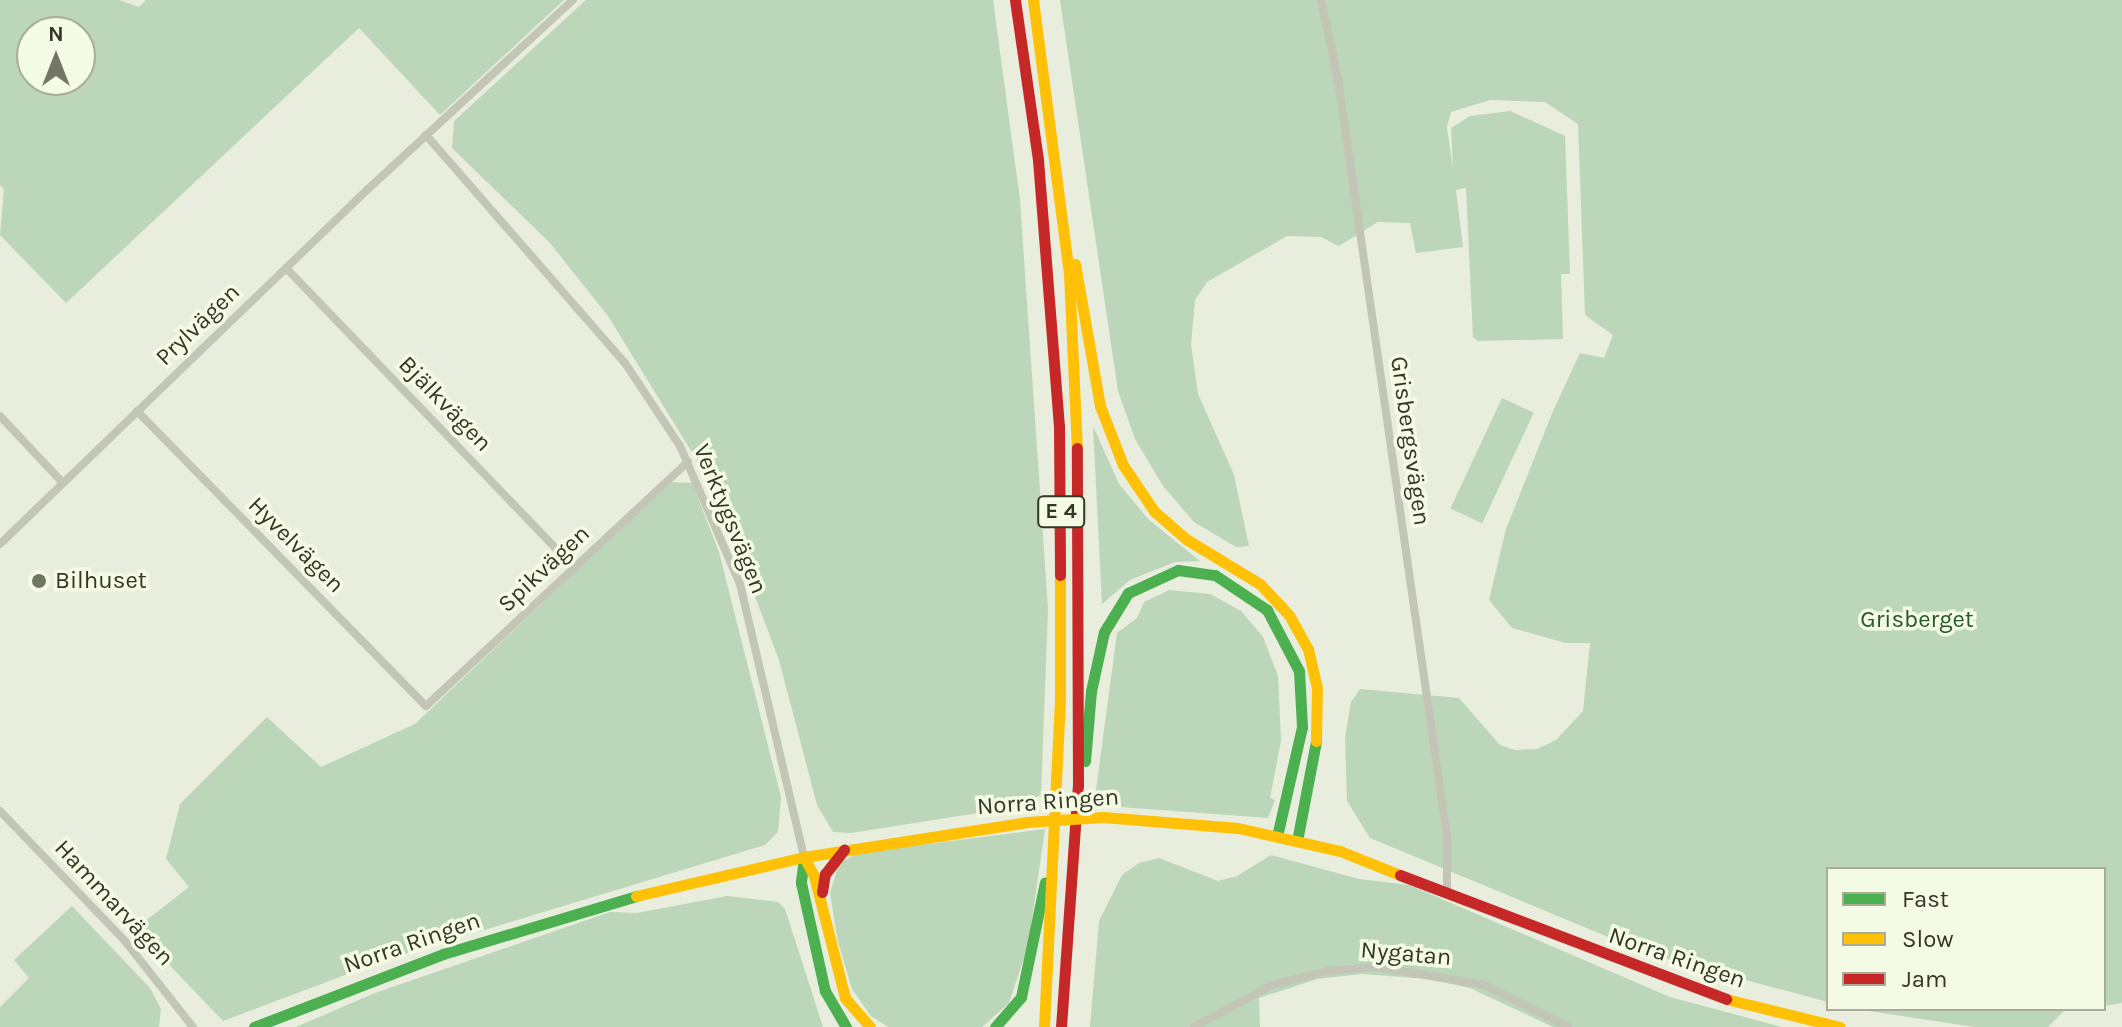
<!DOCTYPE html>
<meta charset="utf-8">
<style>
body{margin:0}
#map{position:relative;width:2122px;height:1027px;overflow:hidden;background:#e8eddd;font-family:Karla,sans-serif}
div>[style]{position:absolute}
.green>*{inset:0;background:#bbd6b8;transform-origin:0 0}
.street>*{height:8px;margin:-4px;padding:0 4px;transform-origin:4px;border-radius:4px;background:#c3c5b7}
.fast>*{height:11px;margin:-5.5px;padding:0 5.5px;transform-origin:5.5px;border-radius:5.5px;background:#4caf50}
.slow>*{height:11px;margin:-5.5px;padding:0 5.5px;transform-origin:5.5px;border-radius:5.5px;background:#ffc107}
.jam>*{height:11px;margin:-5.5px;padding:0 5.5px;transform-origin:5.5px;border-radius:5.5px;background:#c62828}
.slow-bridge>*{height:11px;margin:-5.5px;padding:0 5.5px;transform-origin:5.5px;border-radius:5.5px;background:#ffc107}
.dots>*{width:22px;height:22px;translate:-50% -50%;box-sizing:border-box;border:4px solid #f4fbe4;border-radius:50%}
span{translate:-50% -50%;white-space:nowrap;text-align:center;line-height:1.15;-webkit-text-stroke:7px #f4fbe4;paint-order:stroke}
.shield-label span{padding:2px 6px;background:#f4fbe4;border:2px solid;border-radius:6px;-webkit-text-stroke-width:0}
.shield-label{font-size:22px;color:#353625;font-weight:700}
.street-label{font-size:24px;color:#353625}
.poi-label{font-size:24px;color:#353625}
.left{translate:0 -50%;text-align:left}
.park-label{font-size:24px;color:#27572c}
.legend{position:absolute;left:1826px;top:867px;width:280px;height:144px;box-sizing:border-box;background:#f4fbe4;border:2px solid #a8ac98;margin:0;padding:10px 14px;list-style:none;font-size:24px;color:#353625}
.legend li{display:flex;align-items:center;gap:16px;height:40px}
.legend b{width:40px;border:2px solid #a8ac98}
.north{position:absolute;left:16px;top:16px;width:80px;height:80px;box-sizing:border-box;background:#f4fbe4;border:2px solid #a8ac98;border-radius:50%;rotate:0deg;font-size:22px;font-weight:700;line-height:32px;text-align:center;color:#353625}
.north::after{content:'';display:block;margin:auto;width:28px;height:36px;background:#747665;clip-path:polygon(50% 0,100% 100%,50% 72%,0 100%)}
</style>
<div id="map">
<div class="green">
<div style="clip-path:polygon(evenodd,0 0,119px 0,139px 7px,146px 0,564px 0,440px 115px,359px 28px,66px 303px,0 235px,4px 189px,0 185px,0 0,32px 32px,80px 32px,80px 80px,32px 80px,32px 32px)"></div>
<div style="clip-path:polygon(586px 0,993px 0,1020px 200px,1048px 609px,1041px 795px,1016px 807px,851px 833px,833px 832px,817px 805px,779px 660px,723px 512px,693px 454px,608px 316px,550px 243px,452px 148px,454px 121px)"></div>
<div style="clip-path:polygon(1060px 0,2122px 0,2122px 1003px,2104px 1006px,2104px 869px,1828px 869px,1828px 1002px,1649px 954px,1370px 838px,1347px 801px,1345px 737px,1351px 702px,1360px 689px,1459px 698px,1500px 745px,1515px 750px,1537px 749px,1556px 740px,1583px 711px,1590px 643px,1566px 643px,1512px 628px,1489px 600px,1506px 529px,1553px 411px,1580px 353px,1604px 358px,1613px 335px,1585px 315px,1578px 124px,1545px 102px,1490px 100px,1451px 112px,1447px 127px,1453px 170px,1451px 128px,1470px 116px,1510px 111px,1565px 136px,1570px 274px,1561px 274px,1563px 339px,1478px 341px,1473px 337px,1466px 188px,1456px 190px,1463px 247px,1416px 253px,1410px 223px,1378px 222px,1339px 246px,1321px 237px,1287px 236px,1207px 282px,1195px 300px,1191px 344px,1198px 394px,1234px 475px,1249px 546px,1236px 547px,1194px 522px,1163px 486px,1135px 439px,1118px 391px)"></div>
<div style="left:1502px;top:398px;width:35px;height:122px;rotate:25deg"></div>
<div style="clip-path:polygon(1093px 426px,1119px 484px,1149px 520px,1200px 561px,1175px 562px,1130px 580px,1102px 604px)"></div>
<div style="clip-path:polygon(670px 482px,692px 483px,719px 552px,781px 797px,778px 832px,765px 845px,385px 960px,223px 1021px,135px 929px,189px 887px,166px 859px,180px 804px,267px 717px,321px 767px,415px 724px)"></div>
<div style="clip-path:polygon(1169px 590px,1210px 594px,1241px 611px,1263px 637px,1278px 676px,1281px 741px,1270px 798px,1275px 800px,1268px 818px,1094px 805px,1117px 633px,1137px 618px,1144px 602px)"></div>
<div style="clip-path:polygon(1045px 829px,1028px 946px,1009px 1003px,982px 1027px,888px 1027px,871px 1016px,852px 989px,838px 942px,830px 893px,839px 863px,858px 853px)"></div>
<div style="clip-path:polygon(1271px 855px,1359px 879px,1409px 885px,1670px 997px,1782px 1027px,1553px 1027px,1470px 988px,1429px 979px,1361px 974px,1317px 979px,1259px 998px,1260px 1027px,1090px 1027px,1099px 921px,1122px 875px,1139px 863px,1159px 858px,1218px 881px,1237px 876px)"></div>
<div style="clip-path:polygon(727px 896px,778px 902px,785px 909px,823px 1027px,296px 1027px,375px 993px,610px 912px,637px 913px)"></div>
<div style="clip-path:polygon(72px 906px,150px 988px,161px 1009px,159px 1027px,0 1027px,0 1007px,29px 978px,14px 960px)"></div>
<div style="clip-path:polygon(1856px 1009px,2066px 1009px,2048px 1027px,1974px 1027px)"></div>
</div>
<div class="street">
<div style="left:1321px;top:0;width:81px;rotate:77.9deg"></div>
<div style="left:1338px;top:79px;width:765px;rotate:81.81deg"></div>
<div style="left:1447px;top:836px;width:54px;rotate:90deg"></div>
<div style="left:426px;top:135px;width:303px;rotate:48.9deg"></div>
<div style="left:625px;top:363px;width:100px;rotate:56.5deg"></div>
<div style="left:680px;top:446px;width:150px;rotate:66.5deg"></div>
<div style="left:740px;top:584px;width:280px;rotate:76.8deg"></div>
<div style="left:286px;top:268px;width:417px;rotate:46.1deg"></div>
<div style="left:137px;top:411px;width:413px;rotate:45.6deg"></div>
<div style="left:426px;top:706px;width:358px;rotate:-43deg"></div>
<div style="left:0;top:416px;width:92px;rotate:46.8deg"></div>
<div style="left:0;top:544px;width:510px;rotate:-43.97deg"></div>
<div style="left:367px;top:190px;width:280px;rotate:-42.7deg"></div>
<div style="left:0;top:811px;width:180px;rotate:46.1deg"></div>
<div style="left:125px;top:941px;width:110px;rotate:51.7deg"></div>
<div style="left:1194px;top:1027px;width:89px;rotate:-28.3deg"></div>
<div style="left:1272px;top:985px;width:58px;rotate:-14deg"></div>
<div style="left:1328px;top:971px;width:49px;rotate:-4.7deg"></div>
<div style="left:1377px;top:967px;width:109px;rotate:9.5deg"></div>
<div style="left:1484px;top:985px;width:94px;rotate:26.6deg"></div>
</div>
<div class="fast">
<div style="left:1085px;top:761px;width:70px;rotate:-85.1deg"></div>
<div style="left:1091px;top:691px;width:60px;rotate:-77.6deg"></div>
<div style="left:1104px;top:632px;width:46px;rotate:-58.4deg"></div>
<div style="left:1128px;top:593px;width:55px;rotate:-24.7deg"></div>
<div style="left:1178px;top:570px;width:37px;rotate:8deg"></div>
<div style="left:1215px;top:575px;width:63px;rotate:33.9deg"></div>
<div style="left:1267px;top:610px;width:69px;rotate:62.3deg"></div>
<div style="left:1299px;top:671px;width:56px;rotate:86.9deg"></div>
<div style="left:1302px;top:727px;width:112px;rotate:102.9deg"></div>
<div style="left:1297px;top:841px;width:102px;rotate:-79.2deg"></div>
<div style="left:804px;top:857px;width:26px;rotate:97deg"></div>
<div style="left:801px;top:883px;width:111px;rotate:77.5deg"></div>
<div style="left:825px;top:991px;width:42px;rotate:59.7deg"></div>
<div style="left:254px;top:1027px;width:203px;rotate:-21.1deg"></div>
<div style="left:443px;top:954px;width:202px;rotate:-16.7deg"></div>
<div style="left:995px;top:1027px;width:40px;rotate:-49deg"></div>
<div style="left:1021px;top:997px;width:117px;rotate:-78.2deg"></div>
</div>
<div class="slow">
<div style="left:1033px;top:0;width:276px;rotate:82.5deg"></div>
<div style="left:1069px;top:274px;width:174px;rotate:87.4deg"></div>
<div style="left:1075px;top:264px;width:144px;rotate:80deg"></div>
<div style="left:1100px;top:406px;width:63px;rotate:68.7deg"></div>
<div style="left:1123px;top:465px;width:55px;rotate:56deg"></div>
<div style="left:1154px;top:511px;width:43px;rotate:41.2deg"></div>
<div style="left:1186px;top:539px;width:87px;rotate:31.3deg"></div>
<div style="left:1260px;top:584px;width:42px;rotate:46.9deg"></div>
<div style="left:1289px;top:615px;width:39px;rotate:61deg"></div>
<div style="left:1308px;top:649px;width:39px;rotate:77deg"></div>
<div style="left:1317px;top:687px;width:54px;rotate:91.1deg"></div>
<div style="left:1103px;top:817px;width:135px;rotate:4.7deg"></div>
<div style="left:1238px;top:828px;width:105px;rotate:12.7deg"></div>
<div style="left:1340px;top:851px;width:65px;rotate:21.8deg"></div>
<div style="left:804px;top:857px;width:21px;rotate:62deg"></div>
<div style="left:814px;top:876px;width:126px;rotate:75.7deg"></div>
<div style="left:845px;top:998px;width:38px;rotate:49deg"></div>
<div style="left:636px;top:896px;width:172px;rotate:-13.1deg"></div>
<div style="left:804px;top:857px;width:226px;rotate:-8.9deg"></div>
<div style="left:1726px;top:999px;width:117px;rotate:13.8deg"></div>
<div style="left:1044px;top:1027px;width:328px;rotate:-87.2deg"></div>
<div style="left:1060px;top:699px;width:124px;rotate:-90deg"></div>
</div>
<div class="jam">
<div style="left:1015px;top:0;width:162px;rotate:81.8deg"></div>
<div style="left:1038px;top:160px;width:267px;rotate:85.5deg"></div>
<div style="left:1059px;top:426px;width:149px;rotate:89.6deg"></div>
<div style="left:1400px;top:875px;width:349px;rotate:20.8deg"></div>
<div style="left:822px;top:892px;width:18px;rotate:-81deg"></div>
<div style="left:825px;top:874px;width:31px;rotate:-52deg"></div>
<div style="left:1061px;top:1027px;width:243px;rotate:-86deg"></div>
<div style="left:1078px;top:785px;width:337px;rotate:-90.2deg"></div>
</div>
<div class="slow-bridge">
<div style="left:1027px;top:822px;width:76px;rotate:-3.8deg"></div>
</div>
<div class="dots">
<div style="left:39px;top:581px;background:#747665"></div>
</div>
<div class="shield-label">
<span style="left:1061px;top:512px">E 4</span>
</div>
<div class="street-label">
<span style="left:198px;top:325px;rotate:-44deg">Prylvägen</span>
<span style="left:445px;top:404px;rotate:46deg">Bjälkvägen</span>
<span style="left:1410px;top:441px;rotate:82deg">Grisbergsvägen</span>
<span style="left:730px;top:519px;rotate:68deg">Verktygsvägen</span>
<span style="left:296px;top:545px;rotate:45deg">Hyvelvägen</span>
<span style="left:544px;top:569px;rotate:-43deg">Spikvägen</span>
<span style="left:1048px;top:802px;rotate:-4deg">Norra Ringen</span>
<span style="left:114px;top:903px;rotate:47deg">Hammarvägen</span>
<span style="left:412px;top:943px;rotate:-19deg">Norra Ringen</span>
<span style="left:1406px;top:954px;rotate:5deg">Nygatan</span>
<span style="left:1677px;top:958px;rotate:19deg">Norra Ringen</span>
</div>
<div class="poi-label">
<span class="left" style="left:55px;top:581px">Bilhuset</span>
</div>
<div class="park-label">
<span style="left:1917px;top:620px">Grisberget</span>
</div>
<ul class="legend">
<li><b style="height:10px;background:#4caf50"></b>Fast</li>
<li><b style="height:10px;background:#ffc107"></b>Slow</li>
<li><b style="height:10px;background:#c62828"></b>Jam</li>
</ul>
<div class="north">N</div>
</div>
